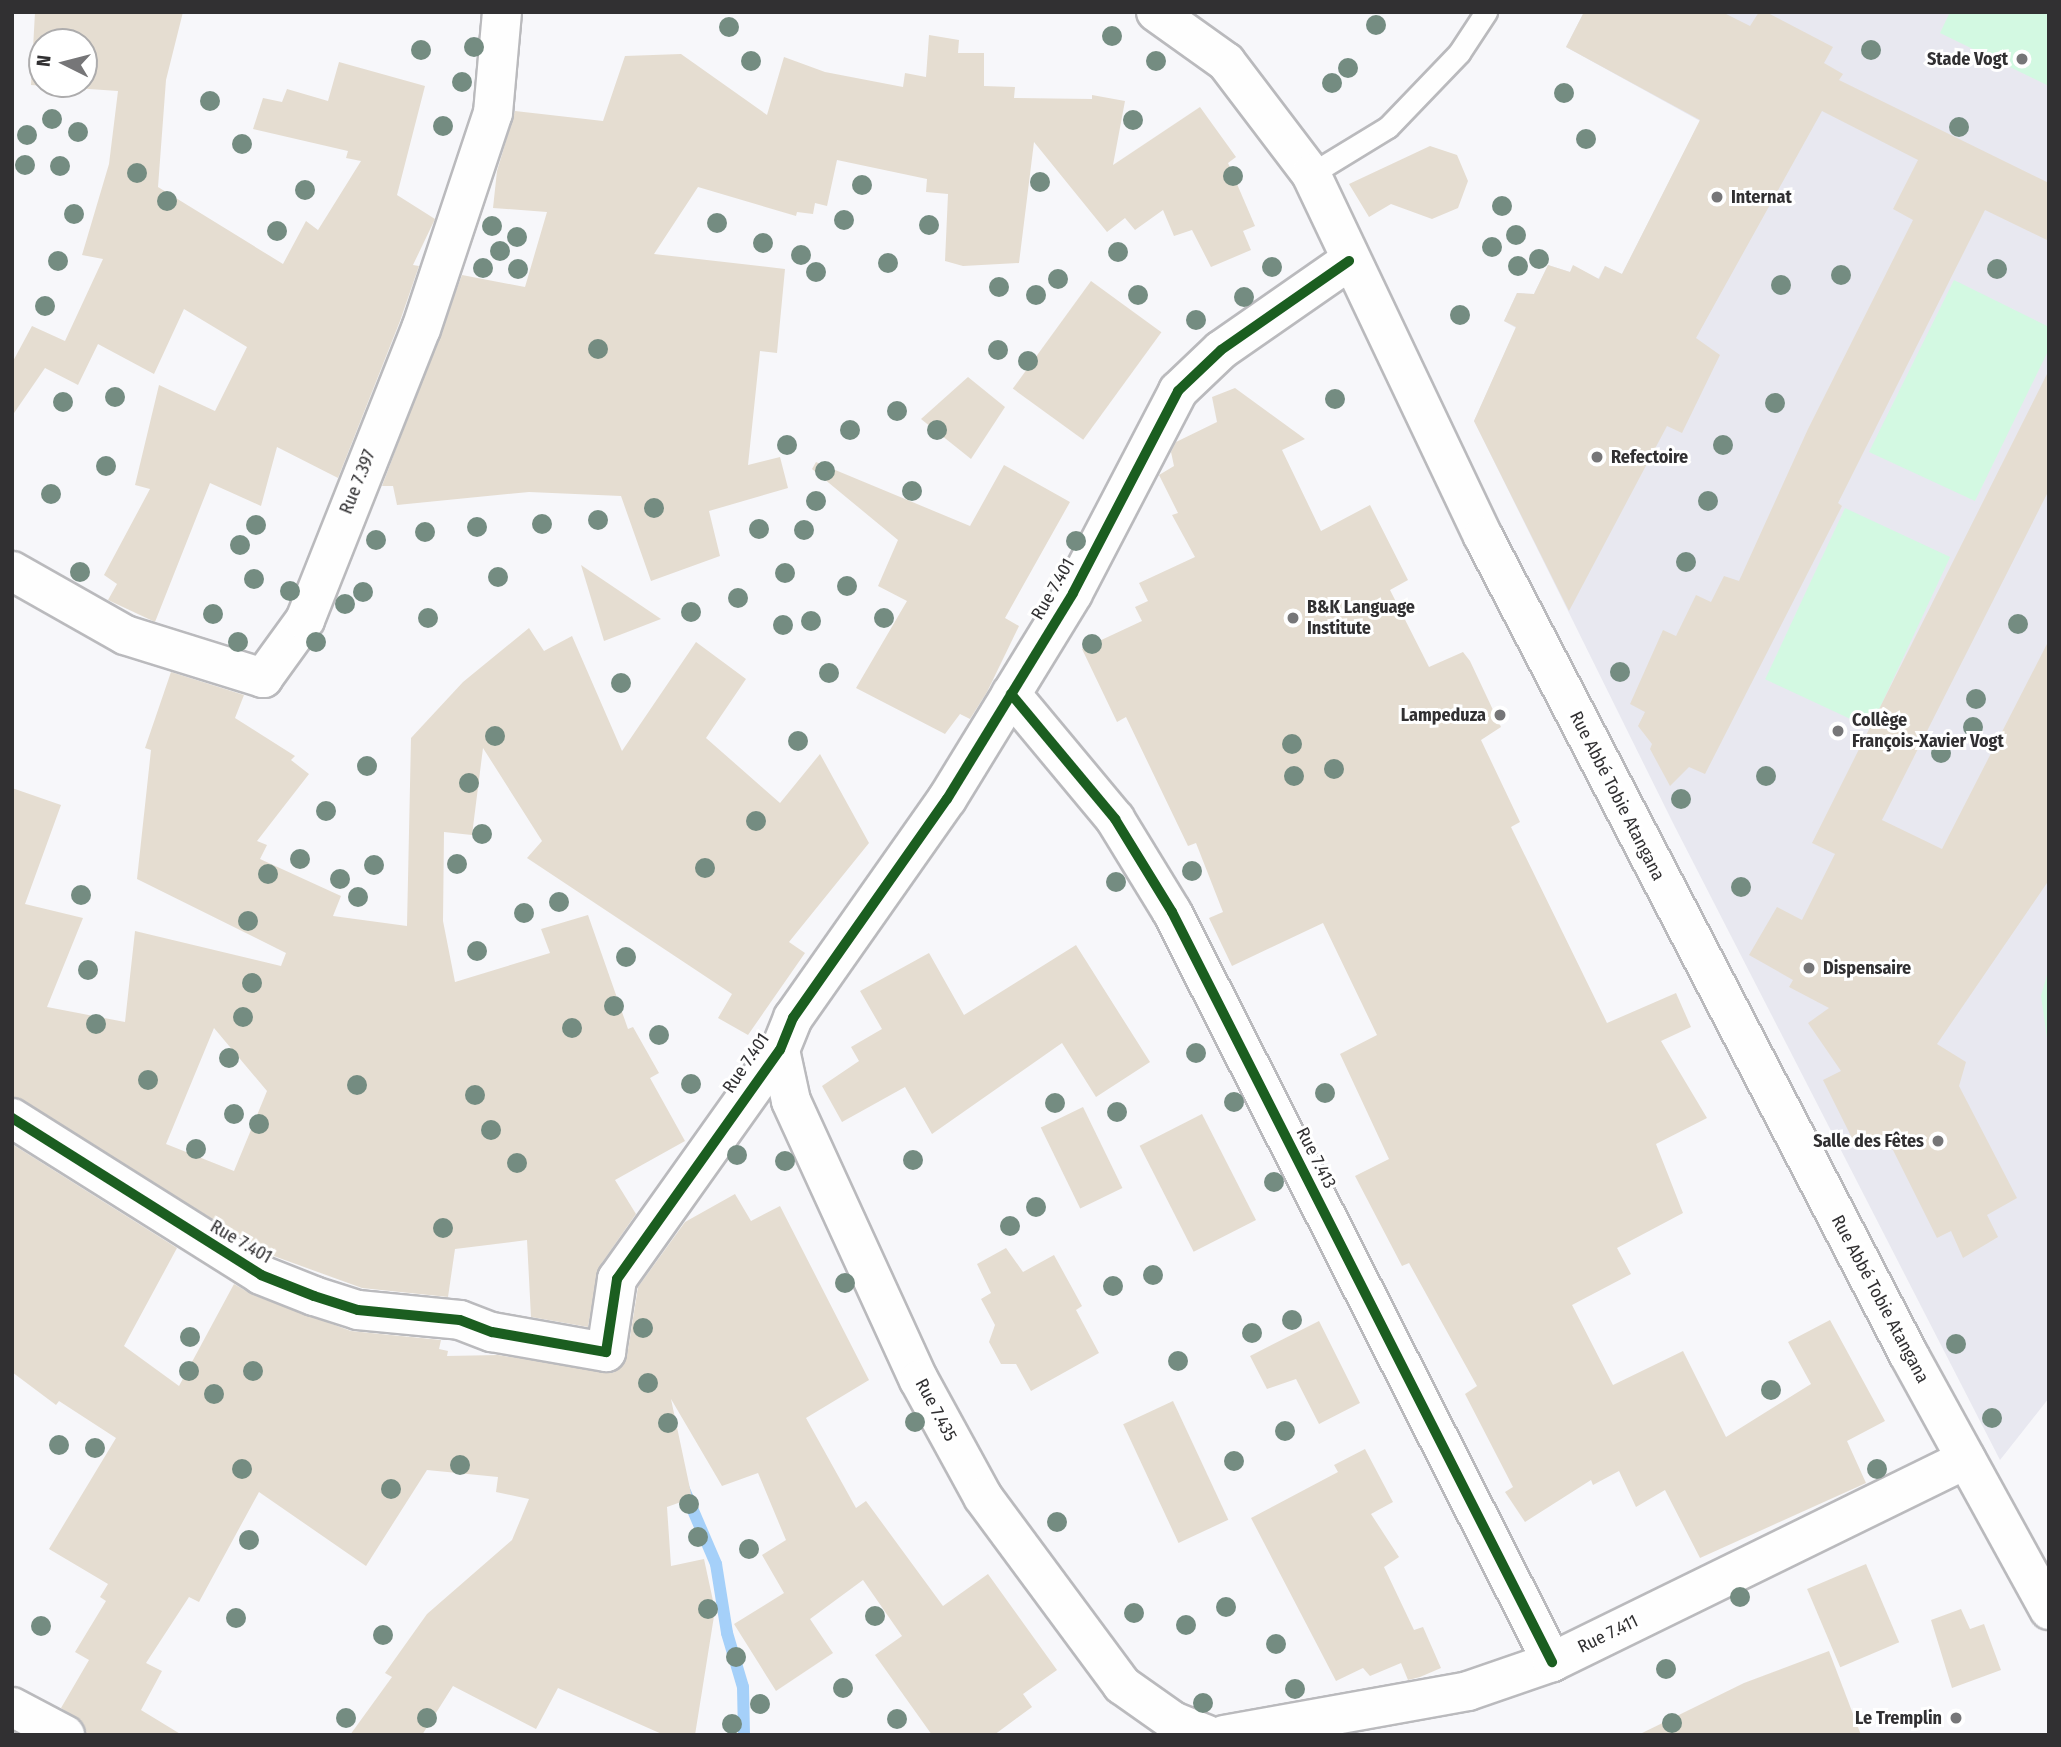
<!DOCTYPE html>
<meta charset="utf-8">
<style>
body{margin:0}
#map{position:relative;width:2061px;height:1747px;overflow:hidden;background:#f7f7fa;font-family:"Fira Sans Condensed",sans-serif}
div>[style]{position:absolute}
.built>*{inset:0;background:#e8e8f0}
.green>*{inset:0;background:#d3f9e2;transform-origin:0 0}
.stream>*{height:12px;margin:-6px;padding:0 6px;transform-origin:6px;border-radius:6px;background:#a5d0f9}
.building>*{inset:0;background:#e5ddd1;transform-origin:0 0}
.roads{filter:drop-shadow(2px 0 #bababd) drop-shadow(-2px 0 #bababd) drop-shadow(0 2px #bababd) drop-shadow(0 -2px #bababd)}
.lane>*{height:21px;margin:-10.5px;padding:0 10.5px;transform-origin:10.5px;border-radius:10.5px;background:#fefefe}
.street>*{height:38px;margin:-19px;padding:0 19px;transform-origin:19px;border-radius:19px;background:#fefefe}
.secondary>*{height:38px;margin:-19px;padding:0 19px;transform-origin:19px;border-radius:19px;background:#fefefe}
.cycleway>*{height:10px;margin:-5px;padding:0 5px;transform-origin:5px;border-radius:5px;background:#1b5e20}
.trees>*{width:20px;height:20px;margin:-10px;border-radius:50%;background:#748c81}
.dots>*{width:19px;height:19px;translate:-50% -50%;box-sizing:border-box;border:4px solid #fff;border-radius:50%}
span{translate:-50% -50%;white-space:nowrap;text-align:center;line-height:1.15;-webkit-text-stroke:6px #fff;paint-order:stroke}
.poi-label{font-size:18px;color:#313032;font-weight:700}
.right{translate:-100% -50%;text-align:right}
.left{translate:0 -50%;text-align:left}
.street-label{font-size:18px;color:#313032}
.frame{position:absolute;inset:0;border:14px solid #313032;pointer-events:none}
.north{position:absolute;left:28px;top:28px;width:70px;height:70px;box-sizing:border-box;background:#fff;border:2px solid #adacad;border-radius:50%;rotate:276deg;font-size:19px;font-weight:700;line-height:28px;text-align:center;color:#313032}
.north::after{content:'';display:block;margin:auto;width:24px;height:32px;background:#767678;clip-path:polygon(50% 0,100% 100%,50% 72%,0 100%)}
</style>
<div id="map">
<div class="built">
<div style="clip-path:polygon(1584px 12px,2049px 12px,2049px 1398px,2000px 1460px,1674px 825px,1474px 421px,1516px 328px,1504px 321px,1517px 293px,1534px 294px,1548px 265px,1570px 272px,1574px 266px,1598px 279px,1605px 266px,1622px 274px,1700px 121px,1566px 47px)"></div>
</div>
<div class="green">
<div style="clip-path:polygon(1950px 12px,2049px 12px,2049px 86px,1940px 33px)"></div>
<div style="clip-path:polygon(1954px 280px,2049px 327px,2049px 349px,1975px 501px,1869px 452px)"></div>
<div style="left:1845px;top:508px;width:116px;height:189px;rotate:25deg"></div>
<div style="clip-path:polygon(2049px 968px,2049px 1052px,2041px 996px)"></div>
</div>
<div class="stream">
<div style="left:683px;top:1487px;width:84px;rotate:66.8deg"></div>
<div style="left:716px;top:1564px;width:70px;rotate:80.9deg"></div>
<div style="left:727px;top:1633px;width:56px;rotate:73.5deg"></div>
<div style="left:743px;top:1687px;width:48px;rotate:88.8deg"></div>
</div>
<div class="building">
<div style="clip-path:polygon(evenodd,35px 12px,183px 12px,166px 80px,158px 187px,283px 264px,306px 221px,318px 230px,361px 161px,346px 158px,348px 151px,253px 129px,263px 98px,282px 102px,287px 89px,328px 101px,339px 62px,425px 86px,397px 195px,435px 219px,413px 265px,419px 266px,400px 321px,338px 478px,277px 447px,261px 506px,210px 483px,155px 622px,108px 600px,117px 584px,104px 575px,150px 489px,135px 485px,159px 385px,215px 411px,247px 347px,184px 309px,154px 374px,98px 344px,78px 385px,45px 368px,12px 416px,12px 363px,32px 326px,65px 341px,103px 259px,82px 255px,109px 164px,118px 91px,31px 85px,35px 12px,42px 42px,84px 42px,84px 84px,42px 84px,42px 42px)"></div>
<div style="clip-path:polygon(1584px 12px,1722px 12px,1750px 26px,1759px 12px,1766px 12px,1833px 47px,1824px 63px,1843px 74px,1839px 80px,2049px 183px,2049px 241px,1985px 210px,1838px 503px,1842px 506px,1705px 774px,1689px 767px,1670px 786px,1650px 749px,1652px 744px,1638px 726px,1645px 712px,1630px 704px,1663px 630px,1676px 636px,1696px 595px,1711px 602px,1724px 576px,1739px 581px,1808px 429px,1913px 220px,1893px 209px,1918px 160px,1822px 111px,1696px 338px,1720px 355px,1682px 433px,1667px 426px,1569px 611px,1474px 421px,1516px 327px,1504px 321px,1517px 293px,1534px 294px,1548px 265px,1570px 272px,1573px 265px,1599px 279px,1605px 266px,1622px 274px,1700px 120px,1566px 47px)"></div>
<div style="clip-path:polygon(929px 35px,959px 40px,958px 53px,984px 53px,984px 86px,1015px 87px,1014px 98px,1092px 99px,1092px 95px,1125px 101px,1113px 165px,1200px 107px,1236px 157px,1228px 163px,1255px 226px,1243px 231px,1251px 250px,1211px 267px,1192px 230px,1174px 236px,1163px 210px,1135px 230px,1125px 218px,1107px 232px,1034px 142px,1019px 263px,963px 266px,945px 261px,948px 194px,926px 192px,927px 179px,837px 160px,827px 206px,815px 203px,813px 214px,797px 212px,796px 216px,698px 187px,654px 254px,785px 269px,777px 353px,760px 351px,748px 465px,780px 457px,788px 488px,709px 511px,720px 556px,651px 581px,621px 496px,529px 492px,397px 505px,393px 486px,382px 486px,462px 275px,525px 287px,547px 212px,493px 208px,497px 171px,515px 111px,603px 121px,625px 56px,681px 54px,767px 115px,784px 57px,825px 72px,903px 87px,905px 73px,926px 77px)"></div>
<div style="clip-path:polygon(1430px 146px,1457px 155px,1468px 181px,1458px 208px,1432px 219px,1391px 204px,1369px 217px,1349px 184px)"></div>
<div style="left:1091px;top:281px;width:87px;height:133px;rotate:36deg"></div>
<div style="clip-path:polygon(2049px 370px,2049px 490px,1882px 820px,1942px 849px,2049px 640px,2049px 880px,1937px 1044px,1966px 1062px,1959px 1086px,2017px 1198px,1987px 1215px,1998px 1237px,1963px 1258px,1951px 1231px,1937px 1238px,1885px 1134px,1857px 1148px,1823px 1080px,1841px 1071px,1808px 1023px,1829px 1008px,1789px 987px,1793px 980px,1749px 955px,1777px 907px,1802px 920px,1835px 854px,1812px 843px)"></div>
<div style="clip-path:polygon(968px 377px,1005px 407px,971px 459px,921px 419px)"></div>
<div style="clip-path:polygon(1235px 388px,1305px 439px,1282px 450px,1321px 531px,1370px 505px,1408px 580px,1390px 590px,1429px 667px,1463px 652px,1470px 661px,1501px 727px,1481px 740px,1520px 822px,1511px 827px,1607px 1023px,1676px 993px,1691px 1027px,1661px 1041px,1707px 1118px,1656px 1144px,1683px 1213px,1617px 1248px,1631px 1274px,1572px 1305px,1613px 1385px,1683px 1351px,1726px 1437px,1811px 1384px,1788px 1342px,1830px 1320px,1885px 1421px,1847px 1441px,1866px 1483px,1700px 1558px,1665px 1490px,1636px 1507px,1619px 1471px,1593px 1485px,1591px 1480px,1525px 1522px,1505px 1492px,1513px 1487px,1465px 1394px,1477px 1386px,1409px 1263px,1402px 1266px,1355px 1176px,1389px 1159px,1340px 1054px,1377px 1035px,1323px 923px,1232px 966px,1209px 918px,1223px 912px,1196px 843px,1188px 846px,1126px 717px,1117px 722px,1082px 649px,1142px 621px,1135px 607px,1148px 601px,1139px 583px,1195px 557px,1172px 515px,1178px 513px,1159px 475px,1174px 466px,1171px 452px,1176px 442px,1217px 422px,1212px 397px)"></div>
<div style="clip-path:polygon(816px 462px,970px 526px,1004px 465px,1070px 502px,1005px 618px,1019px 626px,987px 692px,970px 719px,960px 714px,945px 734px,856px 688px,907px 601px,878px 586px,898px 540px,812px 469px)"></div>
<div style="clip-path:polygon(581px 565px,661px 619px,604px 641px)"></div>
<div style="clip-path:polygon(evenodd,529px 628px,544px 651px,572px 636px,622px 751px,696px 642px,746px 679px,706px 738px,780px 803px,820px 754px,869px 843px,789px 942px,805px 953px,748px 1035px,718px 1018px,732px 994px,527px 858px,542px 841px,483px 748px,472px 835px,444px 832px,443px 921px,455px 982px,550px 953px,541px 929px,588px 915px,628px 1029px,633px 1027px,659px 1073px,650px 1078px,685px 1141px,615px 1180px,636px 1214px,599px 1267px,588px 1327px,531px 1317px,527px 1240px,455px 1249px,448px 1297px,362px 1288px,271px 1255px,12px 1096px,12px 788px,61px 805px,25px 904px,83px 918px,47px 1007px,125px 1022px,135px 931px,281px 966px,286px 953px,137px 879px,151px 750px,145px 748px,171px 672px,244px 695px,235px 718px,295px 756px,291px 760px,309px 774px,257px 841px,267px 845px,260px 859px,341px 896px,333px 916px,407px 926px,411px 738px,463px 682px,529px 628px,214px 1028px,267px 1091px,234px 1171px,166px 1144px,214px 1028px)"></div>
<div style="clip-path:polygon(1076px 945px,1150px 1062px,1096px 1097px,1062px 1043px,932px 1134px,905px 1087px,842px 1122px,822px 1086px,859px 1061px,851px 1047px,882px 1029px,860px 991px,929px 953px,964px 1015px)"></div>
<div style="left:1083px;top:1107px;width:90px;height:47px;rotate:64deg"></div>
<div style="left:1202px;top:1114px;width:119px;height:70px;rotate:63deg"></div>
<div style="clip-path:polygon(12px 1144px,177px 1248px,124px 1346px,179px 1386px,234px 1284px,253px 1295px,351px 1331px,441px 1340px,439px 1349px,448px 1351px,447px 1356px,498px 1355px,613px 1373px,627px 1356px,638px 1287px,685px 1222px,735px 1194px,751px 1221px,780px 1206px,869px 1380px,806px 1418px,856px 1508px,866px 1501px,943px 1606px,988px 1574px,1057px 1670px,1023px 1694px,1032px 1707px,994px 1735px,932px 1735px,875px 1655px,902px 1636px,863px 1580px,810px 1619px,833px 1653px,776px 1691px,734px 1624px,784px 1593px,762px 1555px,786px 1540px,758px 1473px,722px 1486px,671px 1399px,692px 1498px,667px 1507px,671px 1566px,704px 1559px,715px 1610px,695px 1735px,664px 1735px,558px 1688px,536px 1729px,453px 1686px,422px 1735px,350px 1735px,392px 1677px,385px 1673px,427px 1614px,512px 1540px,529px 1499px,496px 1492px,498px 1477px,427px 1470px,366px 1566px,259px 1492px,199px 1602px,189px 1597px,146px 1663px,162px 1671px,141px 1710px,182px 1735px,87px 1735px,83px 1723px,61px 1708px,89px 1660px,75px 1652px,106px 1601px,100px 1597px,108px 1584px,49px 1549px,116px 1438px,59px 1401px,56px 1405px,12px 1372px)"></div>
<div style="clip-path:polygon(1006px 1248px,1023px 1272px,1054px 1255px,1082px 1306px,1076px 1310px,1099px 1353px,1031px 1391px,1016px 1364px,1001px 1364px,989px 1342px,995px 1325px,981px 1299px,991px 1293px,977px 1264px)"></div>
<div style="clip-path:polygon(1319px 1321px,1360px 1403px,1319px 1424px,1296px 1379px,1267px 1389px,1250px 1356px)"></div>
<div style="left:1173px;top:1401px;width:131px;height:55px;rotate:65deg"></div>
<div style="clip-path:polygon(1365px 1449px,1393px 1502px,1371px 1514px,1399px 1557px,1384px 1567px,1414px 1630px,1423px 1627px,1441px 1668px,1420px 1677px,1408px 1680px,1401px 1663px,1370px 1676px,1363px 1668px,1336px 1681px,1251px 1518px,1338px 1472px,1334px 1465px)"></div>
<div style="left:1866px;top:1564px;width:85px;height:64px;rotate:67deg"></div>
<div style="clip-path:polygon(1961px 1609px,1970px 1629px,1984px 1624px,2001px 1670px,1952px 1688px,1931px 1620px)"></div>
<div style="clip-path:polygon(1829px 1651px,1861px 1735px,1638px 1735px,1744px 1683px)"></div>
</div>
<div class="roads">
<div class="lane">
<div style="left:1311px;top:174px;width:90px;rotate:-31.4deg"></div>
<div style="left:1388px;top:127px;width:103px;rotate:-46.2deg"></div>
<div style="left:1459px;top:53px;width:49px;rotate:-56.6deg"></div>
</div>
<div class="street">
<div style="left:12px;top:571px;width:130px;rotate:29.5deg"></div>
<div style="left:125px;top:635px;width:145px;rotate:17.3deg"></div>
<div style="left:263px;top:678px;width:72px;rotate:-54.1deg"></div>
<div style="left:305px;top:620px;width:313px;rotate:-68.3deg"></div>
<div style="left:421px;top:329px;width:228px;rotate:-71.6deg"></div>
<div style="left:493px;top:113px;width:101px;rotate:-84.9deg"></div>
<div style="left:1011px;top:694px;width:163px;rotate:50.2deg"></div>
<div style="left:1115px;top:819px;width:109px;rotate:58.5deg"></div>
<div style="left:1172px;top:912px;width:841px;rotate:63.13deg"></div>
<div style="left:780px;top:1050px;width:52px;rotate:77.8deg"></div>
<div style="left:791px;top:1101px;width:307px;rotate:65.4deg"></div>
<div style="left:919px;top:1380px;width:133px;rotate:61.3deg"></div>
<div style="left:983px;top:1497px;width:234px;rotate:53.5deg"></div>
<div style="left:1122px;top:1685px;width:62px;rotate:35.2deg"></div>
<div style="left:1173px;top:1721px;width:37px;rotate:22deg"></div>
<div style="left:12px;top:1118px;width:294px;rotate:32.2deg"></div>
<div style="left:261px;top:1275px;width:57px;rotate:21.6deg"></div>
<div style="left:314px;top:1296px;width:46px;rotate:17.7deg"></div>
<div style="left:358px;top:1310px;width:102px;rotate:5.6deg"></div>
<div style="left:460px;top:1320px;width:34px;rotate:21deg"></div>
<div style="left:492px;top:1332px;width:116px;rotate:10deg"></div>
<div style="left:606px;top:1352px;width:74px;rotate:-81.4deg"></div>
<div style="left:617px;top:1279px;width:281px;rotate:-54.6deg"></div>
<div style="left:780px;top:1050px;width:35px;rotate:-68deg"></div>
<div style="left:793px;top:1018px;width:268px;rotate:-54.9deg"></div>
<div style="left:947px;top:799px;width:241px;rotate:-58.5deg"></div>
<div style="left:1073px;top:593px;width:228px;rotate:-62.5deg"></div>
<div style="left:1178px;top:391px;width:59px;rotate:-43.6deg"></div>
<div style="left:1221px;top:350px;width:156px;rotate:-34.8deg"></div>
<div style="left:12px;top:1707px;width:60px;rotate:27.8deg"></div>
<div style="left:1224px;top:1735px;width:248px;rotate:-10.2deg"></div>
<div style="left:1468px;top:1691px;width:89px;rotate:-19deg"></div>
<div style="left:1552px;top:1662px;width:461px;rotate:-26.1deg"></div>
</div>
<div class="secondary">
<div style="left:1156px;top:12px;width:86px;rotate:35.5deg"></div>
<div style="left:1226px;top:62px;width:141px;rotate:52.8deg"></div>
<div style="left:1311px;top:174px;width:401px;rotate:64.6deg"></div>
<div style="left:1483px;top:536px;width:923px;rotate:62.52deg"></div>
<div style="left:1909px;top:1355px;width:291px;rotate:61.2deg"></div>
</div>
</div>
<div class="cycleway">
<div style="left:1011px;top:694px;width:163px;rotate:50.2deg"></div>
<div style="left:1115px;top:819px;width:109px;rotate:58.5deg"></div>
<div style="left:1172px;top:912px;width:841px;rotate:63.13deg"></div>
<div style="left:12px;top:1118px;width:294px;rotate:32.2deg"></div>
<div style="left:261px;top:1275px;width:57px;rotate:21.6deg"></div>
<div style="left:314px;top:1296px;width:46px;rotate:17.7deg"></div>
<div style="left:358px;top:1310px;width:102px;rotate:5.6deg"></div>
<div style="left:460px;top:1320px;width:34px;rotate:21deg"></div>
<div style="left:492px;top:1332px;width:116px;rotate:10deg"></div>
<div style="left:606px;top:1352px;width:74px;rotate:-81.4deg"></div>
<div style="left:617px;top:1279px;width:281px;rotate:-54.6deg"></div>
<div style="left:780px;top:1050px;width:35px;rotate:-68deg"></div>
<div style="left:793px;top:1018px;width:268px;rotate:-54.9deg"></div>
<div style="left:947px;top:799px;width:241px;rotate:-58.5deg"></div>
<div style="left:1073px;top:593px;width:228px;rotate:-62.5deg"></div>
<div style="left:1178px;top:391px;width:59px;rotate:-43.6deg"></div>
<div style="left:1221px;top:350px;width:156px;rotate:-34.8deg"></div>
</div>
<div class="trees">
<div style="left:1376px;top:25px"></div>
<div style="left:729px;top:27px"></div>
<div style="left:1112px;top:36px"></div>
<div style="left:474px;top:47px"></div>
<div style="left:421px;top:50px"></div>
<div style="left:1871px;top:50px"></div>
<div style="left:751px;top:61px"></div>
<div style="left:1156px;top:61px"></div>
<div style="left:1348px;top:68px"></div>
<div style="left:462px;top:82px"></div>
<div style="left:1332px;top:83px"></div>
<div style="left:1564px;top:93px"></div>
<div style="left:210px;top:101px"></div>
<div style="left:52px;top:119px"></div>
<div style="left:1133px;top:120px"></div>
<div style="left:443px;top:126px"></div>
<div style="left:1959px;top:127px"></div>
<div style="left:78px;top:132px"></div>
<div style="left:27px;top:135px"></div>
<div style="left:1586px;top:139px"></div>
<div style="left:242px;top:144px"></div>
<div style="left:25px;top:165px"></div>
<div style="left:60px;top:166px"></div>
<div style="left:137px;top:173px"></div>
<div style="left:1233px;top:176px"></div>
<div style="left:1040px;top:182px"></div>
<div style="left:862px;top:185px"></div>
<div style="left:305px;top:190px"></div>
<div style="left:167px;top:201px"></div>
<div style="left:1502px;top:206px"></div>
<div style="left:74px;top:214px"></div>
<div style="left:844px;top:220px"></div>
<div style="left:717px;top:223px"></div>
<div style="left:929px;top:225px"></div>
<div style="left:492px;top:226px"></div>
<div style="left:277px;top:231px"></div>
<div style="left:1516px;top:235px"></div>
<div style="left:517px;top:237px"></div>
<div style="left:763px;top:243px"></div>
<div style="left:1492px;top:247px"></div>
<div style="left:500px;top:251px"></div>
<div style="left:1118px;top:252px"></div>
<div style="left:801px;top:255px"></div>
<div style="left:1539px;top:259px"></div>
<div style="left:58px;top:261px"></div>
<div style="left:888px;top:263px"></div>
<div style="left:1518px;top:266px"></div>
<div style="left:1272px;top:267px"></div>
<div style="left:483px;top:268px"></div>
<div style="left:518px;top:269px"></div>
<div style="left:1997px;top:269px"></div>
<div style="left:816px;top:272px"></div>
<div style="left:1841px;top:275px"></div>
<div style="left:1058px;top:279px"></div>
<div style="left:1781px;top:285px"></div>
<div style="left:999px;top:287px"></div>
<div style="left:1036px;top:295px"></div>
<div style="left:1138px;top:295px"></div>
<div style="left:1244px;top:297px"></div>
<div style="left:45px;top:306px"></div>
<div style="left:1460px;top:315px"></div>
<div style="left:1196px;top:320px"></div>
<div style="left:598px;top:349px"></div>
<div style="left:998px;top:350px"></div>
<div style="left:1028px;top:361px"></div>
<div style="left:115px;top:397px"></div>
<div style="left:1335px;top:399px"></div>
<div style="left:63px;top:402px"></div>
<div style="left:1775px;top:403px"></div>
<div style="left:897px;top:411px"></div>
<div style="left:850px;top:430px"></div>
<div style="left:937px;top:430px"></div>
<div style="left:787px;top:445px"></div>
<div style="left:1723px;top:445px"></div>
<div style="left:106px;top:466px"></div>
<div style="left:825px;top:471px"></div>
<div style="left:912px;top:491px"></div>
<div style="left:51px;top:494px"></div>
<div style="left:816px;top:501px"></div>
<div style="left:1708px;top:501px"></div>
<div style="left:654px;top:508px"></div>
<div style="left:598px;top:520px"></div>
<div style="left:542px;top:524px"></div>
<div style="left:256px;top:525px"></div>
<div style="left:477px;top:527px"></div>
<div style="left:759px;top:529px"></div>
<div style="left:804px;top:530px"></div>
<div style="left:425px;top:532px"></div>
<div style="left:376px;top:540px"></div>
<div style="left:1076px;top:541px"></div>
<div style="left:240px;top:545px"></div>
<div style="left:1686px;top:562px"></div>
<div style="left:80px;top:572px"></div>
<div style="left:785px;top:573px"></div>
<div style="left:498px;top:577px"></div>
<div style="left:254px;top:579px"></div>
<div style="left:847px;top:586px"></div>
<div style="left:290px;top:591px"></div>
<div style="left:363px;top:592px"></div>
<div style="left:738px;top:598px"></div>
<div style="left:345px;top:604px"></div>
<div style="left:691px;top:612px"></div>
<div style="left:213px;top:614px"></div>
<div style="left:428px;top:618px"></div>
<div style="left:884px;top:618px"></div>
<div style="left:811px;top:621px"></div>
<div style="left:2018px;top:624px"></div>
<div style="left:783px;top:625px"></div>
<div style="left:238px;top:642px"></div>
<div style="left:316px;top:642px"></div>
<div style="left:1092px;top:644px"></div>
<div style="left:1620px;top:672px"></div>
<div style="left:829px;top:673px"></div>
<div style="left:621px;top:683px"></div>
<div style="left:1976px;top:699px"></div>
<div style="left:1973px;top:727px"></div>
<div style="left:495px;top:736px"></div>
<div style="left:798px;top:741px"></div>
<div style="left:1292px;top:744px"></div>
<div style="left:1941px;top:753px"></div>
<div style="left:367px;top:766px"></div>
<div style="left:1334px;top:769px"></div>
<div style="left:1294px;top:776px"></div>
<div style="left:1766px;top:776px"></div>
<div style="left:469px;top:783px"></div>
<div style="left:1681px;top:799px"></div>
<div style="left:326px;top:811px"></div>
<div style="left:756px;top:821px"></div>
<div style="left:482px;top:834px"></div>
<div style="left:300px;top:859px"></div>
<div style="left:457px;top:864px"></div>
<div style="left:374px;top:865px"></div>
<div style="left:705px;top:868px"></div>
<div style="left:1192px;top:871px"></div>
<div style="left:268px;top:874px"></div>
<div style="left:340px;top:879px"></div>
<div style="left:1116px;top:882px"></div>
<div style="left:1741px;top:887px"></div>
<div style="left:81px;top:895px"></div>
<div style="left:358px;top:897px"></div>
<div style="left:559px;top:902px"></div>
<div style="left:524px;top:913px"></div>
<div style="left:248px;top:921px"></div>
<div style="left:477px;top:951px"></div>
<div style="left:626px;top:957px"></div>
<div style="left:88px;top:970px"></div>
<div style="left:252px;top:983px"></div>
<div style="left:614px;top:1006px"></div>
<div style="left:243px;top:1017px"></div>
<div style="left:96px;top:1024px"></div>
<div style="left:572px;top:1028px"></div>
<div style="left:659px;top:1035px"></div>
<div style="left:1196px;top:1053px"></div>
<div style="left:229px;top:1058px"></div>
<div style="left:148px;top:1080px"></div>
<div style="left:691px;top:1084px"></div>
<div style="left:357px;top:1085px"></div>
<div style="left:1325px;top:1093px"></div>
<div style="left:475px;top:1095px"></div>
<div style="left:1234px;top:1102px"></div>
<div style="left:1055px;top:1103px"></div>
<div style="left:1117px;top:1112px"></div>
<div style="left:234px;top:1114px"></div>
<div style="left:259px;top:1124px"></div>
<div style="left:491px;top:1130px"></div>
<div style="left:196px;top:1149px"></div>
<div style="left:737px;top:1155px"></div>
<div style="left:913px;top:1160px"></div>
<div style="left:785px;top:1161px"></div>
<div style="left:517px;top:1163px"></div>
<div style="left:1274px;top:1182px"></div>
<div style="left:1036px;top:1207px"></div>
<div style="left:1010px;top:1226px"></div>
<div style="left:443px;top:1228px"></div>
<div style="left:1153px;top:1275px"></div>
<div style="left:845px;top:1283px"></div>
<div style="left:1113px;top:1286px"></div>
<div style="left:1292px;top:1320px"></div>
<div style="left:643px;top:1328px"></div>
<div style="left:1252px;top:1333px"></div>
<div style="left:190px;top:1337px"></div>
<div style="left:1956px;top:1344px"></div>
<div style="left:1178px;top:1361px"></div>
<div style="left:189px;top:1371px"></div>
<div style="left:253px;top:1371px"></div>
<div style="left:648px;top:1383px"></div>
<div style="left:1771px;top:1390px"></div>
<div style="left:214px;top:1394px"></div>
<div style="left:1992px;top:1418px"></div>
<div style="left:915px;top:1422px"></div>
<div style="left:668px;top:1423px"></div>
<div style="left:1285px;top:1431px"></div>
<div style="left:59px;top:1445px"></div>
<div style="left:95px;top:1448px"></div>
<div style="left:1234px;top:1461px"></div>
<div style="left:460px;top:1465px"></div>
<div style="left:242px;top:1469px"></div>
<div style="left:1877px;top:1469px"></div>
<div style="left:391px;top:1489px"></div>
<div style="left:689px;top:1504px"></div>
<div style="left:1057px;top:1522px"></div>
<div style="left:698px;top:1537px"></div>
<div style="left:249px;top:1540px"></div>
<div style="left:749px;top:1549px"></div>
<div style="left:1740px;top:1597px"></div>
<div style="left:1226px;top:1607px"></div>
<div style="left:708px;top:1609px"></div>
<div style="left:1134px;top:1613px"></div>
<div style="left:875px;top:1616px"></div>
<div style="left:236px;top:1618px"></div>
<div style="left:1186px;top:1625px"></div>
<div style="left:41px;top:1626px"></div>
<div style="left:383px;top:1635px"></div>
<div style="left:1276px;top:1644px"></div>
<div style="left:736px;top:1657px"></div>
<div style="left:1666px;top:1669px"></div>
<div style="left:843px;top:1688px"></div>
<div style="left:1295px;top:1689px"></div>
<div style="left:1203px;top:1703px"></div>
<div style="left:760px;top:1704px"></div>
<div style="left:346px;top:1718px"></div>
<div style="left:427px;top:1718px"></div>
<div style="left:897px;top:1719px"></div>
<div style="left:1672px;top:1723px"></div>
<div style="left:732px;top:1724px"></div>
</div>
<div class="dots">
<div style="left:2022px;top:59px;background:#767678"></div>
<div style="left:1717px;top:197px;background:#767678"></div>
<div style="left:1597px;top:457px;background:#767678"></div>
<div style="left:1293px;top:618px;background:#767678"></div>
<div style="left:1500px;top:715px;background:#767678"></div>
<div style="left:1838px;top:731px;background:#767678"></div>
<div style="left:1809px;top:968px;background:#767678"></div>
<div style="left:1938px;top:1141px;background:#767678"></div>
<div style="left:1956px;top:1718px;background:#767678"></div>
</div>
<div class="poi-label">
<span class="right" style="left:2008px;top:59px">Stade Vogt</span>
<span class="left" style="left:1731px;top:197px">Internat</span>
<span class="left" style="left:1611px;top:457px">Refectoire</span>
<span class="left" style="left:1307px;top:618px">B&amp;K Language<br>Institute</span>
<span class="right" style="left:1486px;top:715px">Lampeduza</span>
<span class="left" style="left:1852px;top:731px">Collège<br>François-Xavier Vogt</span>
<span class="left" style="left:1823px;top:968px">Dispensaire</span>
<span class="right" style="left:1924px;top:1141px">Salle des Fêtes</span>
<span class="right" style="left:1942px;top:1718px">Le Tremplin</span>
</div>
<div class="street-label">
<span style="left:358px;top:482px;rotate:-68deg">Rue 7.397</span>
<span style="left:1053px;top:589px;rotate:-60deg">Rue 7.401</span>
<span style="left:1617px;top:796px;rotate:63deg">Rue Abbé Tobie Atangana</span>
<span style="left:746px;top:1063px;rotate:-56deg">Rue 7.401</span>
<span style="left:1316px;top:1158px;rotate:63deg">Rue 7.413</span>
<span style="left:241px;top:1242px;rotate:30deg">Rue 7.401</span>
<span style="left:1880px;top:1299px;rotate:62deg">Rue Abbé Tobie Atangana</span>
<span style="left:936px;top:1410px;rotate:62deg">Rue 7.435</span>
<span style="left:1608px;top:1634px;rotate:-26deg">Rue 7.411</span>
</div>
<div class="frame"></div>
<div class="north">N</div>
</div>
